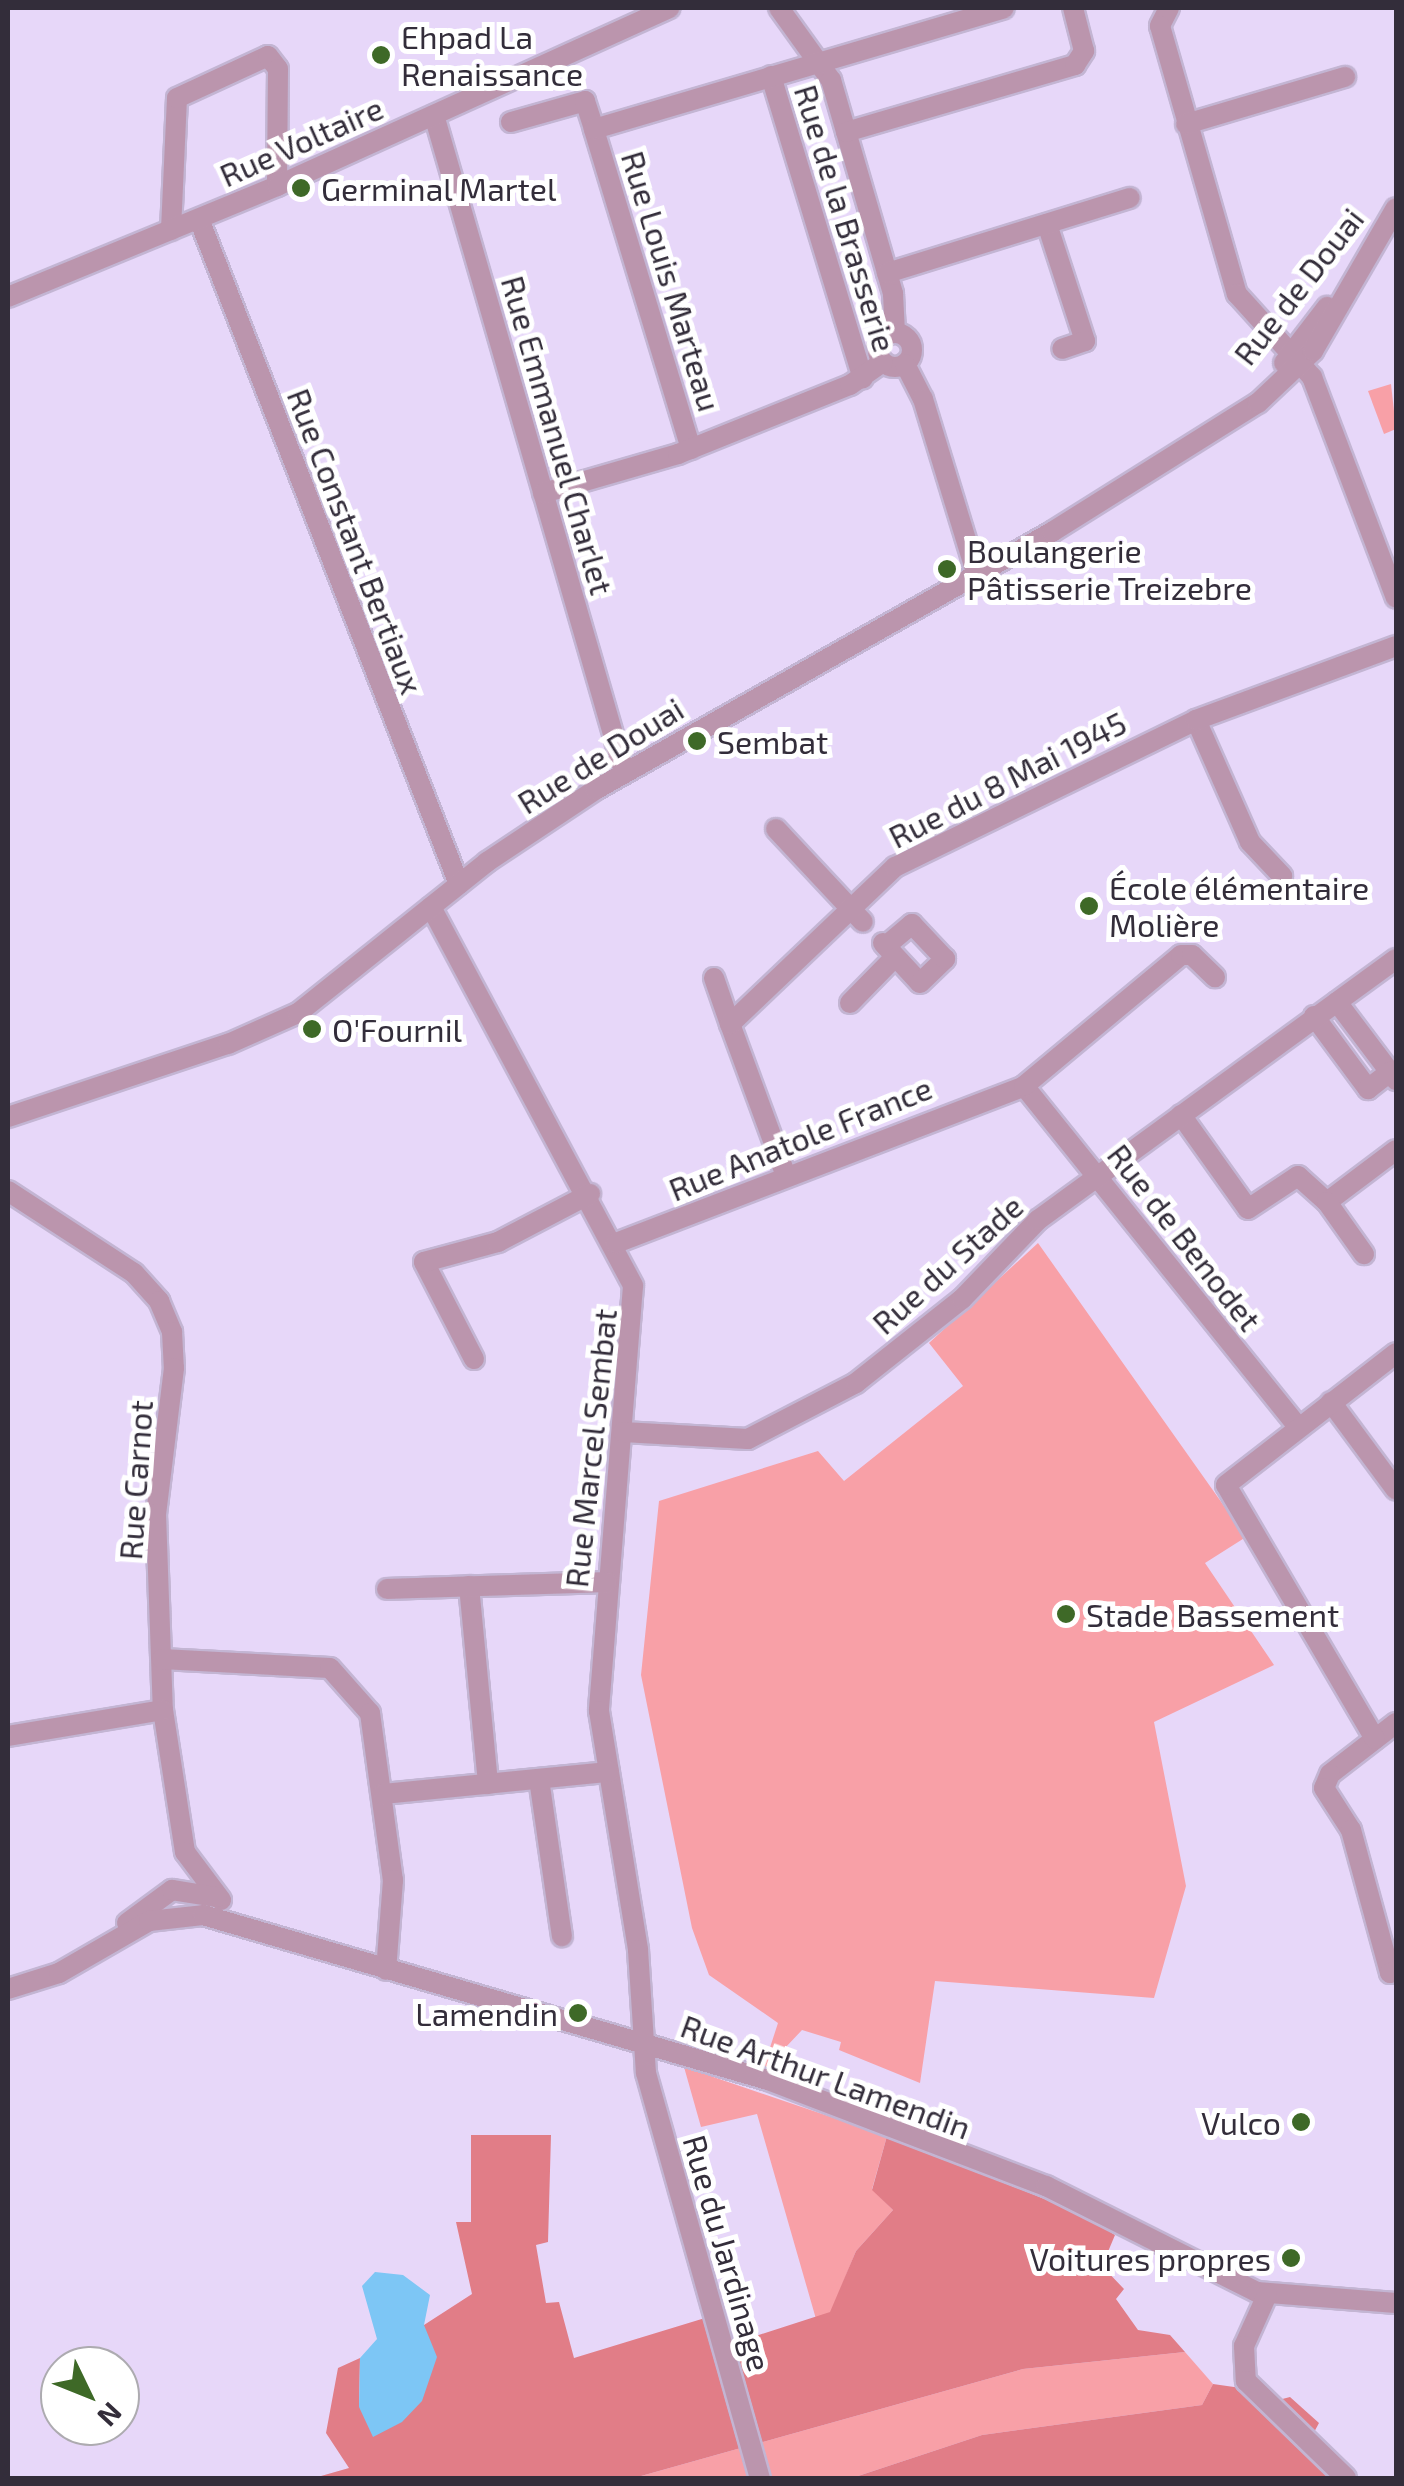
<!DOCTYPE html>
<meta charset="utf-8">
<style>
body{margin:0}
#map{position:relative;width:1404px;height:2486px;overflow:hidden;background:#e7d7f9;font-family:"Exo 2",sans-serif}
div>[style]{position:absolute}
.green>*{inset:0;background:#f8a0a7}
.forest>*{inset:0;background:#e17d87}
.water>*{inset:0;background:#7dc6f5}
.roads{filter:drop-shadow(2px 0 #c3b5d3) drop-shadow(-2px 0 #c3b5d3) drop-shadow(0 2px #c3b5d3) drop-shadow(0 -2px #c3b5d3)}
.minor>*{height:20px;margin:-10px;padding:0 10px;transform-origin:10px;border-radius:10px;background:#bb95ad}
.minor>.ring{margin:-10px;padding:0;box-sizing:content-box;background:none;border:20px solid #bb95ad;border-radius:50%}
.dots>*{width:28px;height:28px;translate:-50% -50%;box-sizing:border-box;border:5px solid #fff;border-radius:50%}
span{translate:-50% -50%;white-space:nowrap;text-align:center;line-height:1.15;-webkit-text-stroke:10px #fff;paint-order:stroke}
.poi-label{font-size:32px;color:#332d3a}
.left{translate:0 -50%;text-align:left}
.right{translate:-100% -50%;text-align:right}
.street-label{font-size:32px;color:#332d3a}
.frame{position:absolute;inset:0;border:10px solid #332d3a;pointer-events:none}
.north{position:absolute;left:40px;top:2346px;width:100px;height:100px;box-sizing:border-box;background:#fff;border:2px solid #adabb0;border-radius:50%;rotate:133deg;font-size:28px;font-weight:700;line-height:40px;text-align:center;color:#332d3a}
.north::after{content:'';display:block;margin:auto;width:35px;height:45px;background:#3e6927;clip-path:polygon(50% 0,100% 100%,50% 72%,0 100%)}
</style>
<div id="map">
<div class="green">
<div style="clip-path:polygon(1391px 384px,1396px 429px,1384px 434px,1368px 391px)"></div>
<div style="clip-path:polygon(1038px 1243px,1246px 1537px,1205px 1563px,1274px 1665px,1154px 1722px,1186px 1886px,1154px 1998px,935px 1981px,920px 2083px,839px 2050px,841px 2042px,802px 2030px,785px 2048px,778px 2070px,764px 2066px,778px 2023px,709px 1975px,692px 1928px,641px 1675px,659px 1501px,818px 1451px,844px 1481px,963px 1386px,929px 1343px)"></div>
<div style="clip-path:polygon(684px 2067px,887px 2136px,872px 2189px,893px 2210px,856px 2251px,831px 2312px,816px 2319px,757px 2114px,701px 2127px)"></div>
<div style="clip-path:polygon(1185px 2352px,1213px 2384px,1202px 2405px,982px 2435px,852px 2478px,634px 2478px,1023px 2369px)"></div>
</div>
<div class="forest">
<div style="clip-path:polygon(471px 2135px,551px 2135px,548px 2242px,536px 2245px,546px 2303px,559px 2302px,574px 2358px,705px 2318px,712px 2350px,830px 2312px,856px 2251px,893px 2210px,872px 2190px,887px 2136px,1082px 2214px,1115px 2235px,1102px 2266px,1124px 2289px,1116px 2299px,1138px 2330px,1170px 2335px,1185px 2352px,1023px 2369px,634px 2478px,314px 2478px,349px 2468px,326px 2433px,338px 2368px,360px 2358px,359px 2407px,424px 2325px,472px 2294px,456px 2222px,471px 2222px)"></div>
<div style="clip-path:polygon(1213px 2384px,1241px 2388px,1260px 2405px,1290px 2397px,1319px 2423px,1312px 2436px,1355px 2478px,852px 2478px,982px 2435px,1202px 2405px)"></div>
</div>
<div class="water">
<div style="clip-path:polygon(375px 2272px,403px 2275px,430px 2295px,424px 2325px,437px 2357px,422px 2401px,402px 2422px,373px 2437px,359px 2407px,360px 2358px,377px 2339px,362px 2286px)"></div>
</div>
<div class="roads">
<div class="minor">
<div style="left:779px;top:8px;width:89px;rotate:54.2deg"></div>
<div style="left:831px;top:80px;width:223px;rotate:73.8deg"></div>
<div style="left:893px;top:294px;width:39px;rotate:87deg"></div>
<div style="left:1169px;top:8px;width:20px;rotate:117deg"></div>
<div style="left:1160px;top:26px;width:279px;rotate:74deg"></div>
<div style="left:1237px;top:294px;width:112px;rotate:47.9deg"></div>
<div style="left:1312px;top:377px;width:236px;rotate:69.2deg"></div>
<div style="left:771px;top:76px;width:316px;rotate:73.1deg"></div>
<div style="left:434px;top:115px;width:684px;rotate:73.87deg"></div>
<div style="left:511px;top:122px;width:77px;rotate:-15.8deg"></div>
<div style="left:585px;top:101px;width:29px;rotate:72deg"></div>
<div style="left:1186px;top:124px;width:166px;rotate:-16.5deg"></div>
<div style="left:846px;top:132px;width:239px;rotate:-16.3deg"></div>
<div style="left:1075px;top:65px;width:17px;rotate:-57deg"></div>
<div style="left:1084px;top:51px;width:44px;rotate:-104.3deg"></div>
<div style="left:199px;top:219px;width:714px;rotate:68.65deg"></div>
<div style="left:1047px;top:224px;width:123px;rotate:72deg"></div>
<div style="left:1085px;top:341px;width:24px;rotate:161deg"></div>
<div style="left:171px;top:230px;width:132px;rotate:-87.4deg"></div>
<div style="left:177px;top:98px;width:100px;rotate:-24.8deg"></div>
<div style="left:268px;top:56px;width:16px;rotate:52deg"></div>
<div style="left:278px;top:69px;width:117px;rotate:90.5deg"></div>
<div style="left:887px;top:273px;width:254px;rotate:-17.2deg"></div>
<div style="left:8px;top:297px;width:291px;rotate:-22.4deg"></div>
<div style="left:277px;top:186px;width:431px;rotate:-24.4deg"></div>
<div class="ring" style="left:878px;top:333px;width:14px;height:14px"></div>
<div style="left:1284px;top:363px;width:71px;rotate:-52.5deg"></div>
<div style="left:905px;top:364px;width:39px;rotate:63deg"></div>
<div style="left:923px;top:399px;width:185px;rotate:73deg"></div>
<div style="left:691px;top:449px;width:334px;rotate:-106.9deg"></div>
<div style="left:594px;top:129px;width:427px;rotate:-16.4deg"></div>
<div style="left:543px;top:493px;width:141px;rotate:-16.1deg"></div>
<div style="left:678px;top:454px;width:185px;rotate:-21.9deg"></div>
<div style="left:850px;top:385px;width:40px;rotate:-34.9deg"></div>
<div style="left:1196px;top:720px;width:133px;rotate:66.1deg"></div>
<div style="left:1250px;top:842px;width:47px;rotate:46.7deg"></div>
<div style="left:776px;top:829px;width:127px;rotate:46.9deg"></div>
<div style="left:431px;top:907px;width:429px;rotate:61.9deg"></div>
<div style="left:633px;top:1286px;width:426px;rotate:94.6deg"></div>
<div style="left:599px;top:1711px;width:242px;rotate:80.7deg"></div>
<div style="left:638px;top:1950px;width:123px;rotate:86.3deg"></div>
<div style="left:646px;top:2073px;width:421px;rotate:74.3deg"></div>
<div style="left:883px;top:943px;width:54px;rotate:47.2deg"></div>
<div style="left:920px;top:983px;width:35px;rotate:-44deg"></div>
<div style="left:945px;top:959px;width:48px;rotate:-133.3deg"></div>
<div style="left:912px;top:924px;width:34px;rotate:140deg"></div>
<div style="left:714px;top:978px;width:49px;rotate:70.8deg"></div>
<div style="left:1337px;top:1002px;width:98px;rotate:52.9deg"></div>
<div style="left:850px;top:1003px;width:62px;rotate:-45.7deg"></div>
<div style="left:1314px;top:1016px;width:91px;rotate:53.5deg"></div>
<div style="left:1368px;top:1089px;width:28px;rotate:-38deg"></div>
<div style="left:1024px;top:1086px;width:437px;rotate:51.2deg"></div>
<div style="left:1181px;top:1115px;width:115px;rotate:54.5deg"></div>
<div style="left:1248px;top:1209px;width:60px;rotate:-33.4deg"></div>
<div style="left:1298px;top:1176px;width:39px;rotate:42deg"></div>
<div style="left:1327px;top:1202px;width:86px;rotate:-37deg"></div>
<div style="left:8px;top:1117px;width:232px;rotate:-18.4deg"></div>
<div style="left:228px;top:1044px;width:77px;rotate:-23.9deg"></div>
<div style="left:298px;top:1013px;width:242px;rotate:-38.6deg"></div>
<div style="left:487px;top:862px;width:130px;rotate:-33.7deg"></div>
<div style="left:595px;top:790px;width:525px;rotate:-29.45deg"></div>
<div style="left:1052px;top:532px;width:243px;rotate:-32.1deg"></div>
<div style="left:1258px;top:403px;width:76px;rotate:-43.4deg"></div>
<div style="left:1313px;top:351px;width:165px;rotate:-59.9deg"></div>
<div style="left:786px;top:1176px;width:162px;rotate:-110.2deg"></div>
<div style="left:730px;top:1024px;width:228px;rotate:-43.6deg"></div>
<div style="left:895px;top:867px;width:335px;rotate:-26deg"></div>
<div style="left:1196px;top:720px;width:213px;rotate:-20.3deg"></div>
<div style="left:8px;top:1191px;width:150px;rotate:33.1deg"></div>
<div style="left:134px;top:1273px;width:38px;rotate:48deg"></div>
<div style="left:159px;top:1301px;width:34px;rotate:67deg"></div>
<div style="left:172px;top:1332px;width:36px;rotate:87deg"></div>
<div style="left:174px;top:1368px;width:147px;rotate:97deg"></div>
<div style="left:156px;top:1514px;width:196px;rotate:88deg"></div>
<div style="left:163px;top:1710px;width:144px;rotate:81.2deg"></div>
<div style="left:185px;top:1852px;width:60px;rotate:53.1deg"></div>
<div style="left:1327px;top:1202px;width:64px;rotate:54.6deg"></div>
<div style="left:616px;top:1243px;width:437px;rotate:-21deg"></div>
<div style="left:1024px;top:1086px;width:204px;rotate:-39.8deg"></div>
<div style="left:1181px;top:955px;width:11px"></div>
<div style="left:1192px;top:955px;width:32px;rotate:44deg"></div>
<div style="left:474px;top:1359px;width:109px;rotate:-117.3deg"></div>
<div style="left:424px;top:1262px;width:77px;rotate:-15.1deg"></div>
<div style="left:498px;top:1242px;width:104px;rotate:-27.6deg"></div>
<div style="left:1331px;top:1402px;width:109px;rotate:53.5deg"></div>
<div style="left:623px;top:1432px;width:125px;rotate:3.2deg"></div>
<div style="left:748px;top:1439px;width:122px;rotate:-27.4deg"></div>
<div style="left:856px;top:1383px;width:135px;rotate:-38.4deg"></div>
<div style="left:962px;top:1299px;width:110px;rotate:-46.1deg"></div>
<div style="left:1038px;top:1220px;width:443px;rotate:-36.1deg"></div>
<div style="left:469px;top:1586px;width:199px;rotate:84.5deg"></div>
<div style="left:387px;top:1589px;width:220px;rotate:-1.8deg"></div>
<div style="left:162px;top:1659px;width:168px;rotate:3.1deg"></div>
<div style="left:330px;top:1668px;width:60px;rotate:48.4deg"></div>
<div style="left:370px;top:1713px;width:169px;rotate:82.2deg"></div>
<div style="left:393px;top:1880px;width:90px;rotate:94.4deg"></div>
<div style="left:1396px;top:1723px;width:83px;rotate:142.3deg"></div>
<div style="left:1330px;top:1774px;width:15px;rotate:113deg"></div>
<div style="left:1324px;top:1788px;width:50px;rotate:57.3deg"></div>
<div style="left:1351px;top:1830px;width:148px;rotate:74.7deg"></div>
<div style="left:1390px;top:1973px;width:6px;rotate:-18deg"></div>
<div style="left:8px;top:1736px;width:157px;rotate:-9.5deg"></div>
<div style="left:1375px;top:1739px;width:294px;rotate:-120.4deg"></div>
<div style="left:1226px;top:1485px;width:215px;rotate:-37.8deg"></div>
<div style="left:539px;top:1779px;width:159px;rotate:81.7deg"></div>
<div style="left:383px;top:1794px;width:227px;rotate:-5.6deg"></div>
<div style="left:127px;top:1923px;width:56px;rotate:-36.3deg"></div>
<div style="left:172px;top:1890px;width:45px;rotate:9deg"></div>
<div style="left:8px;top:1989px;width:53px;rotate:-17.4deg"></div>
<div style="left:59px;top:1973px;width:104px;rotate:-30deg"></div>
<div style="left:149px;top:1921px;width:54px;rotate:-6.3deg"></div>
<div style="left:203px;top:1915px;width:589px;rotate:16.28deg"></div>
<div style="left:768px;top:2080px;width:298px;rotate:20.9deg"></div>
<div style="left:1046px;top:2186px;width:236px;rotate:26.7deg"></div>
<div style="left:1257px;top:2292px;width:139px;rotate:4.5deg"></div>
<div style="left:1267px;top:2295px;width:56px;rotate:114.3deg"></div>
<div style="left:1244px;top:2346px;width:35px;rotate:87deg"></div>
<div style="left:1246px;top:2381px;width:139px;rotate:44.1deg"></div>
</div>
</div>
<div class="dots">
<div style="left:381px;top:55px;background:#3e6927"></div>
<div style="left:301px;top:188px;background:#3e6927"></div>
<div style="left:947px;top:569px;background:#3e6927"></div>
<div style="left:697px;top:741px;background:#3e6927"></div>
<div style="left:1089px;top:906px;background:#3e6927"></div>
<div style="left:312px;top:1029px;background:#3e6927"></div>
<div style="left:1066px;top:1614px;background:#3e6927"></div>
<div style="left:578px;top:2013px;background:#3e6927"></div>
<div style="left:1301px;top:2122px;background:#3e6927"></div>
<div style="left:1291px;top:2258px;background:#3e6927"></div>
</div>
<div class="poi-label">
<span class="left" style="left:401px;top:55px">Ehpad La<br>Renaissance</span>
<span class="left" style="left:321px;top:188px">Germinal Martel</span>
<span class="left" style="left:967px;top:569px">Boulangerie<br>Pâtisserie Treizebre</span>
<span class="left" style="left:717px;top:741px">Sembat</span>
<span class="left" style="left:1109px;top:906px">École élémentaire<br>Molière</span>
<span class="left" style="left:332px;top:1029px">O'Fournil</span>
<span class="left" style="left:1086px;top:1614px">Stade Bassement</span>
<span class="right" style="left:558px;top:2013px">Lamendin</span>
<span class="right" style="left:1281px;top:2122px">Vulco</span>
<span class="right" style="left:1271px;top:2258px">Voitures propres</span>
</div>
<div class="street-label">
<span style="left:301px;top:141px;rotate:-24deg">Rue Voltaire</span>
<span style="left:846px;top:218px;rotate:73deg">Rue de la Brasserie</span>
<span style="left:672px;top:281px;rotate:73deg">Rue Louis Marteau</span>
<span style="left:1298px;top:286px;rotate:-52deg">Rue de Douai</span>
<span style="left:558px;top:435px;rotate:74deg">Rue Emmanuel Charlet</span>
<span style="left:356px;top:541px;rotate:69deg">Rue Constant Bertiaux</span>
<span style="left:600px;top:755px;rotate:-32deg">Rue de Douai</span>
<span style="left:1007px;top:779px;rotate:-27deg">Rue du 8 Mai 1945</span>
<span style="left:800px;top:1138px;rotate:-22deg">Rue Anatole France</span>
<span style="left:1185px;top:1237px;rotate:52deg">Rue de Benodet</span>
<span style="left:947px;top:1264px;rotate:-42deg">Rue du Stade</span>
<span style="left:590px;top:1448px;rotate:-84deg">Rue Marcel Sembat</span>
<span style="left:135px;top:1480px;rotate:-86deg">Rue Carnot</span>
<span style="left:826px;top:2076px;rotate:20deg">Rue Arthur Lamendin</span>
<span style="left:728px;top:2253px;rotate:74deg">Rue du Jardinage</span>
</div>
<div class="frame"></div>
<div class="north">N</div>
</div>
